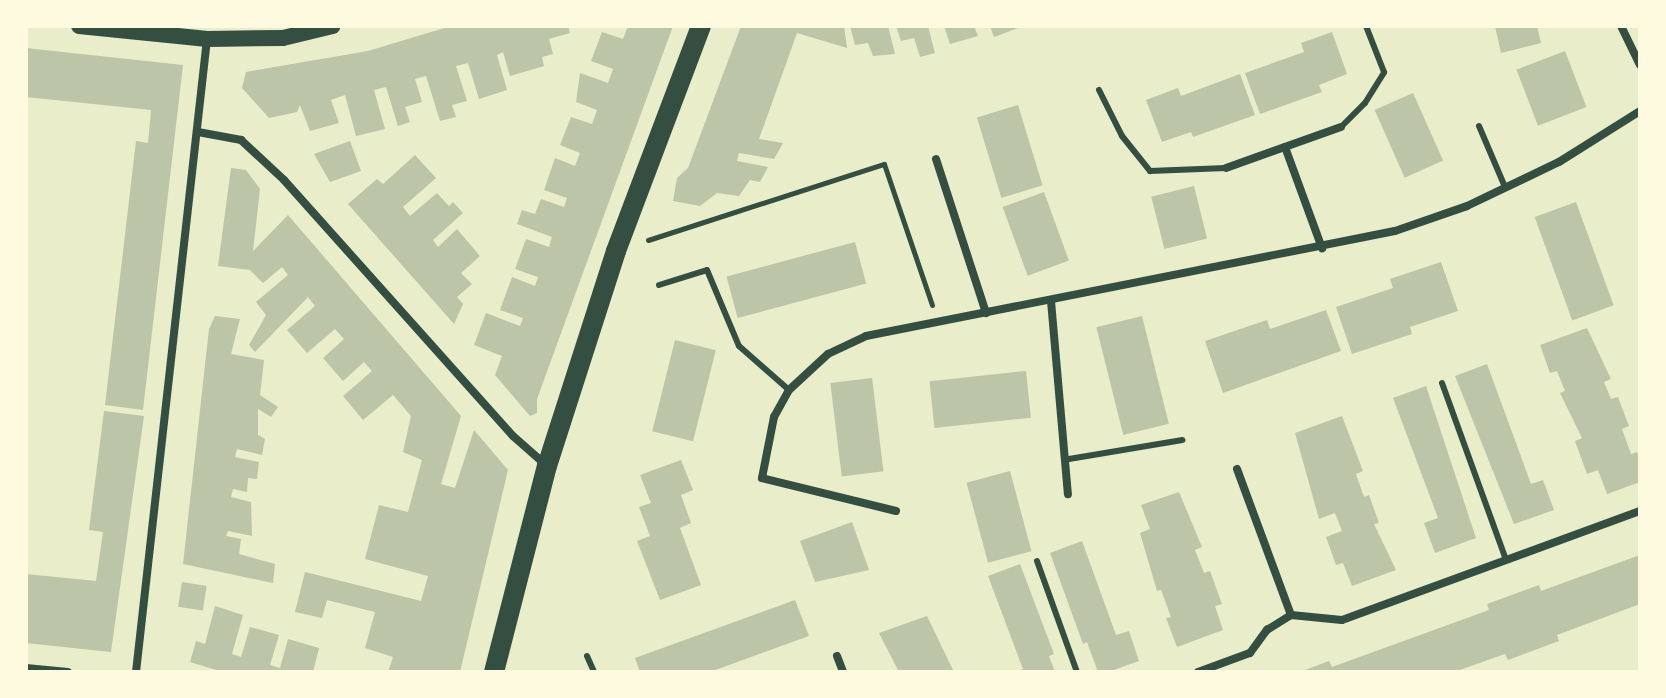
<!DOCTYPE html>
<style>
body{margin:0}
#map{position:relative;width:1666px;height:698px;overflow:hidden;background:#e9edc9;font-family:Manrope,sans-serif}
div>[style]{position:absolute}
.building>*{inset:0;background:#bcc5a7;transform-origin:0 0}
.path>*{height:5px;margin:-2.5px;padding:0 2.5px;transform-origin:2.5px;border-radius:2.5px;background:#344e41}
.service>*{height:6px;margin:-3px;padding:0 3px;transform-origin:3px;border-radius:3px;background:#344e41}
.minor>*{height:8px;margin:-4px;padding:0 4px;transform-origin:4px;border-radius:4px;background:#344e41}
.secondary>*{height:16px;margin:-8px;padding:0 8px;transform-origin:8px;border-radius:8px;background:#344e41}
.primary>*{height:20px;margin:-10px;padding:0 10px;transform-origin:10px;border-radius:10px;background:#344e41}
span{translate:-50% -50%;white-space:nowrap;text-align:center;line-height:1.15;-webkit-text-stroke:6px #fefae0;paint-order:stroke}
.frame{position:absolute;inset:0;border:28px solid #fefae0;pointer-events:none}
</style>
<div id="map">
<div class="building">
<div style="clip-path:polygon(451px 26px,568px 26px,570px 33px,549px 39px,553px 54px,542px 57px,544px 66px,510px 76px,503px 52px,497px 55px,507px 90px,479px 99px,468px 63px,456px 66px,467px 101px,452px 105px,456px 117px,440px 121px,426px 76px,415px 79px,422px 102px,405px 107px,410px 122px,398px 126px,386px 87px,374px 90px,385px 129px,356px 136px,345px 95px,331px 100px,339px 123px,310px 131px,300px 105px,297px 112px,269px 118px,242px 88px,246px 72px,368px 51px)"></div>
<div style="clip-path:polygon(628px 26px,673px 26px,537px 399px,537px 413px,530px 416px,495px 375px,502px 356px,474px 345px,486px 313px,520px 326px,523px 318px,500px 310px,512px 277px,535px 286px,538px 277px,515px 269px,526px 239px,549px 247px,552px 237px,517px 224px,522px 210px,535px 214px,541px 199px,564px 207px,567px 198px,544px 190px,555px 158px,575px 166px,580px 153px,560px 145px,571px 117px,592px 124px,597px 110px,576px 102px,580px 73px,608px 83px,613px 69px,591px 61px,602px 32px,623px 39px)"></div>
<div style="clip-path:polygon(741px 26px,844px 26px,847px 48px,797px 33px,759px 139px,783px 143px,774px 159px,739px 153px,737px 161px,768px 167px,760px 182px,750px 180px,739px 196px,717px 193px,700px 206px,673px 201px,677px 178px,688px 168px)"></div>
<div style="clip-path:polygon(850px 26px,888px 26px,895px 54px,873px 56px,868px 43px,855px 45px)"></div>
<div style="clip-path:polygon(896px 26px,928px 26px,935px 53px,920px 57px,914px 38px,901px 41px)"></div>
<div style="clip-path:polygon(944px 26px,974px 26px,978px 36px,950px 44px)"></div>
<div style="clip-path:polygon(990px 26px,1023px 26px,994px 37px)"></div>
<div style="clip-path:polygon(1495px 26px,1537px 26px,1541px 43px,1501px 53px)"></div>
<div style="clip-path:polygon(1332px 32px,1347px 74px,1319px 85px,1322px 92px,1260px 114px,1245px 73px,1304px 52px,1301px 43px)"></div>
<div style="clip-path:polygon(26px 48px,183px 65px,143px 410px,105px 405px,136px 141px,148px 143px,151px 110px,26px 97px)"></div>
<div style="left:1565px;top:51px;width:60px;height:52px;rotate:69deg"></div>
<div style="clip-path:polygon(1240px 74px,1255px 115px,1193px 137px,1191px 132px,1162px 142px,1146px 100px,1178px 88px,1181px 96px)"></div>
<div style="left:1413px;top:93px;width:74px;height:42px;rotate:66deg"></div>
<div style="left:1018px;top:105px;width:84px;height:43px;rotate:73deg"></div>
<div style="clip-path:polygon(350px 141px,361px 171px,330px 182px,314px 154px)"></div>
<div style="clip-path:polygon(415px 155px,436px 178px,403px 207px,410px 216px,437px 193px,449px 206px,453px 202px,463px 213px,433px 240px,438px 247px,457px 229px,480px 256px,461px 273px,472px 284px,457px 297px,463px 304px,454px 324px,348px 204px,377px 179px,383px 184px)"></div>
<div style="clip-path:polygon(231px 168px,246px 170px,260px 189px,253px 251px,288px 215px,461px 416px,441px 484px,455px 488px,474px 430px,508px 470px,460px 672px,388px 672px,393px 657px,365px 648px,375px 612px,327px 600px,322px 618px,295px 612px,305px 572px,421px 601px,428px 576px,365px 559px,379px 505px,408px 512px,422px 460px,403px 452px,411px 416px,393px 395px,363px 420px,343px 396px,372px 371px,364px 362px,343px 381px,323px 358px,344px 339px,335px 329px,307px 353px,287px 330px,315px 306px,308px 297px,255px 352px,249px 345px,266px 315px,256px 302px,288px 275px,282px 267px,263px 283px,250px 270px,218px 266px)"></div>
<div style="left:1194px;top:186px;width:54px;height:44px;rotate:76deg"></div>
<div style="left:1044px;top:192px;width:73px;height:44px;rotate:70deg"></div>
<div style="left:1576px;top:202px;width:110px;height:44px;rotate:70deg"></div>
<div style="left:855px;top:242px;width:43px;height:133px;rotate:75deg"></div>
<div style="clip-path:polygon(1441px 262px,1458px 311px,1410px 327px,1412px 334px,1352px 354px,1336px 307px,1393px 288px,1390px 279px)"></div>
<div style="clip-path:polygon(1326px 310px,1341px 351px,1223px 393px,1205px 341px,1267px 320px,1270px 329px)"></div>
<div style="clip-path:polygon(215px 316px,240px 319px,231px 354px,264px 360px,260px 395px,278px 407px,271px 417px,258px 409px,258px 435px,265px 439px,262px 455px,237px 449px,235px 457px,259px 462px,257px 479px,248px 478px,247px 492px,233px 489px,231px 497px,251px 502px,252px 536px,228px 531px,226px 536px,241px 539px,239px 554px,275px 564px,273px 583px,183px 564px,209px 329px)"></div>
<div style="left:1142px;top:316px;width:111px;height:47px;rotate:76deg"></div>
<div style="clip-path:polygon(1587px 328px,1611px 379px,1604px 382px,1611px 399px,1618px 397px,1629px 426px,1622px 429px,1631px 454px,1637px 452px,1640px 460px,1640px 482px,1607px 494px,1598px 470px,1587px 474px,1575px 441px,1582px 438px,1560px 393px,1565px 391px,1557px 371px,1550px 373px,1540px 345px)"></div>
<div style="left:675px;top:340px;width:42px;height:94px;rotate:14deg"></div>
<div style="clip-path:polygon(1487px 364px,1531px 484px,1543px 480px,1554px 510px,1514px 524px,1455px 376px)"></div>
<div style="left:1026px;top:371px;width:47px;height:97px;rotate:84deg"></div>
<div style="left:872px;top:378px;width:94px;height:42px;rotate:83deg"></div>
<div style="clip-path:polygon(1426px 386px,1476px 538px,1435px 553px,1424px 523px,1438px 518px,1393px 398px)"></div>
<div style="clip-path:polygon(104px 411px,144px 416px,111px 652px,26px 643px,26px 574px,96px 581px,103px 532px,89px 530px)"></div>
<div style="clip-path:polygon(1342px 416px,1363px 471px,1356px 474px,1364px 497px,1369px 495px,1379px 523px,1374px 524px,1396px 570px,1352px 586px,1343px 563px,1336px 565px,1326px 537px,1342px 531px,1335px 513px,1319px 519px,1295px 433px)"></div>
<div style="clip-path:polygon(681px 460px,693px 490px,681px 495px,691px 523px,680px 528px,701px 585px,660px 600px,637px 541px,650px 536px,639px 507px,651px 503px,640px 475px)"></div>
<div style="left:1010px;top:471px;width:83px;height:45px;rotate:75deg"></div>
<div style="clip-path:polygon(1179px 492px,1202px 547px,1195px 550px,1204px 573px,1210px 571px,1222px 604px,1215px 606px,1223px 630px,1177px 647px,1166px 618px,1171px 617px,1161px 590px,1157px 591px,1140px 533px,1150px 529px,1141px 505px)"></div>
<div style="clip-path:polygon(852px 522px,869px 570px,815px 582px,800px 541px)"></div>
<div style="clip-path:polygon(1082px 541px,1116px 635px,1129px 631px,1139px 661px,1108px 672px,1098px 672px,1087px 642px,1083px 644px,1050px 553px)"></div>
<div style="clip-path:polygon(1640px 555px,1640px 604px,1557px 635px,1559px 641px,1508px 660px,1505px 654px,1454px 672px,1300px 672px,1329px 661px,1332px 667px,1489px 610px,1487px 604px,1539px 585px,1541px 591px)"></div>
<div style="clip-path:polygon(1020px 564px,1054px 654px,1049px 656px,1055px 672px,1015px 672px,1023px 669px,988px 576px)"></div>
<div style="left:182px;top:582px;width:25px;height:25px;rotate:9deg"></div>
<div style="clip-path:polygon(795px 600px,809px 636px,710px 672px,640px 672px,635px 658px)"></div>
<div style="clip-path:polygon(215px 606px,243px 615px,232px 654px,241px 657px,250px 627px,279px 635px,270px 665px,280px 668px,288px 639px,319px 648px,313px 672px,223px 672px,190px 662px,196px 641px,205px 644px)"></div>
<div style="clip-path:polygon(927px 616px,954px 672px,899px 672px,879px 633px)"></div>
</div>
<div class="path">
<div style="left:648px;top:240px;width:248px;rotate:-17.9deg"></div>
<div style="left:884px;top:164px;width:149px;rotate:71.2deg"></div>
</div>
<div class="service">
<div style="left:1099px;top:90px;width:51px;rotate:63.4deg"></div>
<div style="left:1122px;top:136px;width:45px;rotate:51.3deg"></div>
<div style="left:1150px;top:171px;width:76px;rotate:-2.3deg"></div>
<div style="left:1479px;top:126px;width:66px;rotate:66.9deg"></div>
<div style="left:1341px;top:127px;width:34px;rotate:-45deg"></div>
<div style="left:1365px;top:103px;width:36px;rotate:-58deg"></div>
<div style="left:1384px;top:72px;width:49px;rotate:-111.4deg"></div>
<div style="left:659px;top:285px;width:50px;rotate:-17.4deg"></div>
<div style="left:707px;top:270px;width:82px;rotate:67.2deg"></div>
<div style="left:739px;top:346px;width:67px;rotate:41.3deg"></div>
<div style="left:1442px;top:383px;width:188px;rotate:70.1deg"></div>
<div style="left:1069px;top:459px;width:115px;rotate:-9.5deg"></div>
<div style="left:1037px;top:561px;width:118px;rotate:70.2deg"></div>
<div style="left:587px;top:656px;width:17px;rotate:66deg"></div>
</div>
<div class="minor">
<div style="left:1621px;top:26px;width:43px;rotate:64deg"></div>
<div style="left:198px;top:132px;width:44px;rotate:10.5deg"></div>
<div style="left:241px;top:140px;width:59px;rotate:42.9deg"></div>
<div style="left:284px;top:180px;width:343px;rotate:48.2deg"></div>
<div style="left:513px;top:436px;width:45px;rotate:41.4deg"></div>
<div style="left:1285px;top:147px;width:108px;rotate:69.9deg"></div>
<div style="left:936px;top:159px;width:162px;rotate:72deg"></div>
<div style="left:1226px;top:168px;width:122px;rotate:-19.6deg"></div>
<div style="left:1051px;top:301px;width:194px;rotate:85deg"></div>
<div style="left:1237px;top:469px;width:156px;rotate:69.7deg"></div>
<div style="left:896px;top:511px;width:138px;rotate:-166.2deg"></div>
<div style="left:762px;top:478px;width:62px;rotate:-78.9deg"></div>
<div style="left:774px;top:417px;width:31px;rotate:-61deg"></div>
<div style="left:789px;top:390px;width:53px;rotate:-42.7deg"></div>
<div style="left:828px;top:354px;width:42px;rotate:-25.3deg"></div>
<div style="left:866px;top:336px;width:539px;rotate:-11.23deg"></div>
<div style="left:1395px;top:231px;width:76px;rotate:-19.1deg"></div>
<div style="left:1467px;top:206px;width:102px;rotate:-25.6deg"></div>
<div style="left:1559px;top:162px;width:96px;rotate:-32.2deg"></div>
<div style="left:837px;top:656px;width:17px;rotate:69deg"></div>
<div style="left:26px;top:668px;width:42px;rotate:5.4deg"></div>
<div style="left:136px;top:672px;width:637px;rotate:-83.6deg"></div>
<div style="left:1198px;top:672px;width:55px;rotate:-20.1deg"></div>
<div style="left:1250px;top:653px;width:29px;rotate:-54deg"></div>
<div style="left:1267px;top:630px;width:28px;rotate:-32deg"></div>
<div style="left:1291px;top:615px;width:51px;rotate:5.6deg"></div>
<div style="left:1342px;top:620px;width:317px;rotate:-20.1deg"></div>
</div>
<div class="secondary">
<div style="left:79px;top:26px;width:129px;rotate:5.8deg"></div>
<div style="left:207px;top:39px;width:76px;rotate:-0.8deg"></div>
<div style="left:283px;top:38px;width:51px;rotate:-13.5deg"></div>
</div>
<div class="primary">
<div style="left:494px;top:672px;width:213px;rotate:-75.6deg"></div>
<div style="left:547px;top:466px;width:226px;rotate:-72.2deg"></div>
<div style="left:616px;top:251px;width:241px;rotate:-69.3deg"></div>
</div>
<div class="frame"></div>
</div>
